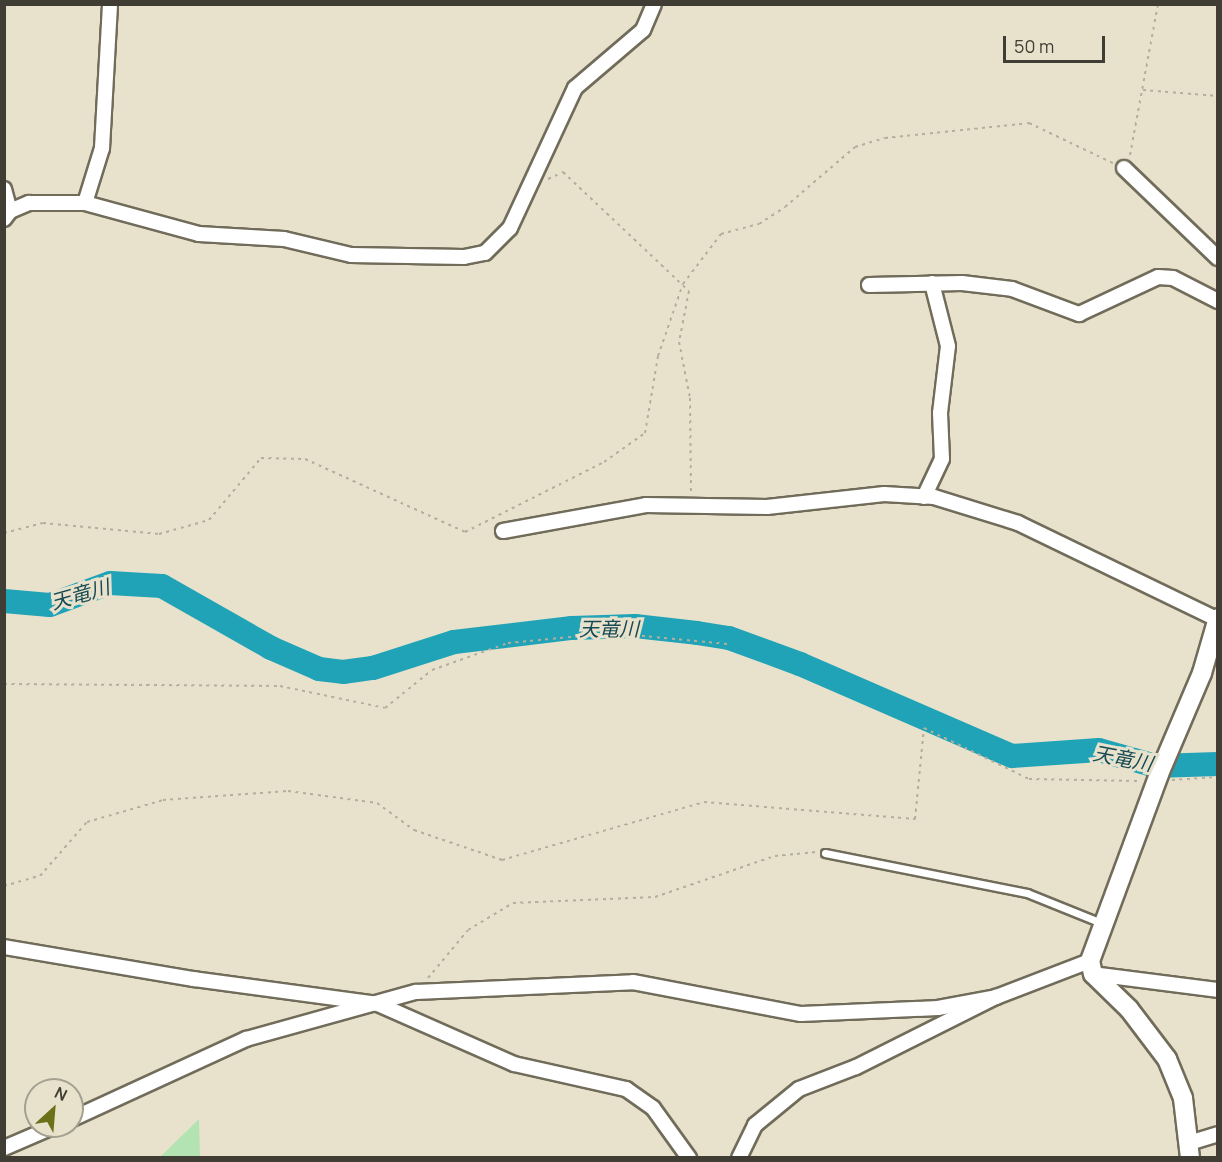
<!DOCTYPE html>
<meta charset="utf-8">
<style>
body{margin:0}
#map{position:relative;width:1222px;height:1162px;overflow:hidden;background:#e8e2cd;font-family:Manrope,"Noto Sans JP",sans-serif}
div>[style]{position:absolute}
.green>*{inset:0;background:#b4e3b3}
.river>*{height:24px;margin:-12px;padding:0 12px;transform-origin:12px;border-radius:12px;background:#21a3b7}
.path>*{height:2px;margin-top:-1px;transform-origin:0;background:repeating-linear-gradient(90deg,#b3ae9d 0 3px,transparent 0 7.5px)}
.roads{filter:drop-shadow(2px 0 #716c5a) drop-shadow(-2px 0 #716c5a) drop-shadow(0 2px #716c5a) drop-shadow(0 -2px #716c5a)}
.service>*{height:7px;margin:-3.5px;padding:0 3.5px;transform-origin:3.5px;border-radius:3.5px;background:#fff}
.minor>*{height:14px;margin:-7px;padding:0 7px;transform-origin:7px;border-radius:7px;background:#fff}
.tertiary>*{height:18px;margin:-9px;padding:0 9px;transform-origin:9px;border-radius:9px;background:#fff}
span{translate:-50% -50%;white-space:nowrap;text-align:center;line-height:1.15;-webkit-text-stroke:6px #e8e2cd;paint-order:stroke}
.water-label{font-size:20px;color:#174a53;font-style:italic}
.frame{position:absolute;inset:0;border:6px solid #3f3d34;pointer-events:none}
.north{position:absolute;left:24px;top:1078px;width:60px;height:60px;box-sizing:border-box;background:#e8e2cd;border:2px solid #a4a090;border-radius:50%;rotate:26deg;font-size:16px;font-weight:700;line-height:24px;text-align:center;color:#3f3d34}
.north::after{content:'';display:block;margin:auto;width:21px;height:27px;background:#6b7118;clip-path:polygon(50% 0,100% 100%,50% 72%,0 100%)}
.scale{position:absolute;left:1003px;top:36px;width:102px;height:27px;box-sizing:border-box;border:3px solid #3f3d34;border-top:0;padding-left:8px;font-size:18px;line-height:21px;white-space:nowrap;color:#3f3d34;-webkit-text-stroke:4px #e8e2cd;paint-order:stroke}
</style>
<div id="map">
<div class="green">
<div style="clip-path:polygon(199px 1119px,200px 1157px,160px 1157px)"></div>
</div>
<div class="river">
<div style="left:4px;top:601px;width:46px;rotate:5deg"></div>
<div style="left:50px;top:605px;width:64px;rotate:-20.1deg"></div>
<div style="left:110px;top:583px;width:52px;rotate:3.3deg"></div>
<div style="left:162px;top:586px;width:125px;rotate:29.6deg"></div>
<div style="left:271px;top:648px;width:52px;rotate:23.6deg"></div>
<div style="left:319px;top:669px;width:24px;rotate:7deg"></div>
<div style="left:343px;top:672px;width:30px;rotate:-8deg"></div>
<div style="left:373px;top:668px;width:85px;rotate:-17.8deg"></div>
<div style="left:454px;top:642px;width:119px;rotate:-6.8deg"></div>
<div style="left:572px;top:628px;width:63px;rotate:-1.8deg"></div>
<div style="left:635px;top:626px;width:62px;rotate:6.4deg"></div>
<div style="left:697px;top:633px;width:32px;rotate:9deg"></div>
<div style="left:729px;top:638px;width:76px;rotate:20.1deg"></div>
<div style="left:800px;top:664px;width:231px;rotate:23.5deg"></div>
<div style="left:1012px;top:756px;width:87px;rotate:-3.9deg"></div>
<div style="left:1099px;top:750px;width:59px;rotate:15.7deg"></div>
<div style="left:1156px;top:766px;width:62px;rotate:-1.8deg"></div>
</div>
<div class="path">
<div style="left:1143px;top:90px;width:75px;rotate:4.6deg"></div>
<div style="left:1130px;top:155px;width:154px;rotate:-79.5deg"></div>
<div style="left:548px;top:179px;width:17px;rotate:-25deg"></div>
<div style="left:563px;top:172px;width:173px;rotate:43.4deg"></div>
<div style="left:689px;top:291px;width:52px;rotate:101.1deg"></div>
<div style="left:679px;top:342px;width:57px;rotate:78.9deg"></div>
<div style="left:690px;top:398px;width:94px;rotate:89.4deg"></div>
<div style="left:4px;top:533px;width:40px;rotate:-14.4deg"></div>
<div style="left:43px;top:523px;width:117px;rotate:5.4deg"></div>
<div style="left:159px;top:534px;width:52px;rotate:-15.6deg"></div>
<div style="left:209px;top:520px;width:81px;rotate:-50deg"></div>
<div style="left:261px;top:458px;width:44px;rotate:1.3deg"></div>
<div style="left:305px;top:459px;width:176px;rotate:24.5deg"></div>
<div style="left:465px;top:532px;width:156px;rotate:-26.7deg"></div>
<div style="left:604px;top:462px;width:50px;rotate:-35.3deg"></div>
<div style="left:645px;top:433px;width:78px;rotate:-80.4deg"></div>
<div style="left:658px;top:356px;width:76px;rotate:-70.9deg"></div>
<div style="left:683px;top:284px;width:63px;rotate:-52.8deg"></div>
<div style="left:721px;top:234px;width:39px;rotate:-15deg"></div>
<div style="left:759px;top:224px;width:31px;rotate:-33deg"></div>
<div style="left:785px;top:207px;width:92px;rotate:-40.6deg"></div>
<div style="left:855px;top:147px;width:31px;rotate:-17deg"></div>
<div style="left:885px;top:138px;width:145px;rotate:-5.9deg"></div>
<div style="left:1029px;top:123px;width:93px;rotate:25.5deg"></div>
<div style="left:4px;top:684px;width:276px;rotate:0.4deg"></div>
<div style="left:280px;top:686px;width:107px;rotate:11.8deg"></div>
<div style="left:385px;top:708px;width:60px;rotate:-39deg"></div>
<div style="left:432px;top:670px;width:81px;rotate:-19.6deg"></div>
<div style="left:508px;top:643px;width:104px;rotate:-5.5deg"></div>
<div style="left:612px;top:633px;width:116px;rotate:5.5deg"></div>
<div style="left:1172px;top:780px;width:46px;rotate:-3.7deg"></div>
<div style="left:4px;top:886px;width:37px;rotate:-16deg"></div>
<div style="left:40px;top:876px;width:72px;rotate:-49deg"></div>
<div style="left:87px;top:822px;width:79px;rotate:-16.1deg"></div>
<div style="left:163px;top:800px;width:125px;rotate:-4.1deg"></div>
<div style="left:288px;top:791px;width:90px;rotate:7.7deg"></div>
<div style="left:377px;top:803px;width:46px;rotate:36.1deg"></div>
<div style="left:414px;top:830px;width:93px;rotate:18.8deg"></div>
<div style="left:502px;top:860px;width:210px;rotate:-16deg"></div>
<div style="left:704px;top:802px;width:212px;rotate:4.6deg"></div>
<div style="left:915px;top:819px;width:91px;rotate:-84.4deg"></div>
<div style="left:924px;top:728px;width:117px;rotate:25.9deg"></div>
<div style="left:1029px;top:779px;width:111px;rotate:1deg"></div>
<div style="left:428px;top:978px;width:62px;rotate:-50.2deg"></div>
<div style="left:468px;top:930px;width:52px;rotate:-31deg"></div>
<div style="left:513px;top:903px;width:142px;rotate:-2.4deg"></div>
<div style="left:655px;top:897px;width:127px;rotate:-18.9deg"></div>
<div style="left:775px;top:856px;width:41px;rotate:-5.6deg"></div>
</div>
<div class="roads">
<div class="service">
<div style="left:825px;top:853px;width:206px;rotate:11.2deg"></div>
<div style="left:1027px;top:893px;width:83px;rotate:21.9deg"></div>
</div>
<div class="minor">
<div style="left:1124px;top:168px;width:130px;rotate:43.8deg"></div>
<div style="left:4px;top:189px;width:23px;rotate:75deg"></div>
<div style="left:85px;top:203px;width:58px;rotate:-72.8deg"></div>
<div style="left:102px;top:148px;width:144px;rotate:-86.8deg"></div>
<div style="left:4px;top:219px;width:10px;rotate:-53deg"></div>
<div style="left:10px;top:211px;width:21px;rotate:-23deg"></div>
<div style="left:29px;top:203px;width:56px"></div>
<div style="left:85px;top:203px;width:118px;rotate:15.2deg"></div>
<div style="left:199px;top:234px;width:85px;rotate:3.4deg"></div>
<div style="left:284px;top:239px;width:69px;rotate:13.4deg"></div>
<div style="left:351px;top:255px;width:113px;rotate:1deg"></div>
<div style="left:464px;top:257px;width:21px;rotate:-11deg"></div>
<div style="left:485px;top:253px;width:35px;rotate:-45deg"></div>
<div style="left:510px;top:228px;width:154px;rotate:-65.1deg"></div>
<div style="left:575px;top:88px;width:89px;rotate:-40.5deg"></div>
<div style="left:643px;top:30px;width:28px;rotate:-67deg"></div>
<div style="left:869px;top:285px;width:93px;rotate:-1.2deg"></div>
<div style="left:962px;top:283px;width:50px;rotate:6.8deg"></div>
<div style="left:1012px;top:289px;width:72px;rotate:20.5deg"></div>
<div style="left:1079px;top:314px;width:87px;rotate:-25.1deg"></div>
<div style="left:1158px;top:277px;width:15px;rotate:4deg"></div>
<div style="left:1173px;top:278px;width:51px;rotate:27.1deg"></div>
<div style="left:924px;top:497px;width:42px;rotate:-64.7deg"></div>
<div style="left:942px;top:459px;width:46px;rotate:-92.5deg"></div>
<div style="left:940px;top:413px;width:67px;rotate:-83.2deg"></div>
<div style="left:948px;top:346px;width:65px;rotate:-104.3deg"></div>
<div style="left:503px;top:531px;width:145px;rotate:-10.3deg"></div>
<div style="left:646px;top:505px;width:121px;rotate:0.9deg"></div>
<div style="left:767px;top:507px;width:118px;rotate:-6.3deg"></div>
<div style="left:884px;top:494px;width:50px;rotate:3.4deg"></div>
<div style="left:934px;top:497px;width:88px;rotate:17.2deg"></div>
<div style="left:1018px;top:523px;width:221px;rotate:25.8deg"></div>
<div style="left:4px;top:947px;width:193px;rotate:9.6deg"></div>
<div style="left:194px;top:979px;width:186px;rotate:7.7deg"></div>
<div style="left:378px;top:1004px;width:149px;rotate:23.8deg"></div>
<div style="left:514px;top:1064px;width:115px;rotate:12.6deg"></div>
<div style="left:626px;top:1089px;width:33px;rotate:35deg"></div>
<div style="left:653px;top:1108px;width:62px;rotate:54.2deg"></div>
<div style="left:1093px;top:974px;width:126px;rotate:7.3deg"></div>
<div style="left:72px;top:1119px;width:192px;rotate:-24.7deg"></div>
<div style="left:246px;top:1039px;width:176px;rotate:-15.5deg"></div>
<div style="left:416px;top:992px;width:217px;rotate:-2.6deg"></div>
<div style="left:633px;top:982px;width:171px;rotate:10.8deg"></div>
<div style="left:801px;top:1014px;width:137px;rotate:-2.5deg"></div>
<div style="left:938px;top:1008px;width:59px;rotate:-10.7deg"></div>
<div style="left:1189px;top:1143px;width:30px;rotate:-17deg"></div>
<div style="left:4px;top:1148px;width:56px;rotate:-23.3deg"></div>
<div style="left:739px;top:1158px;width:37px;rotate:-64deg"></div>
<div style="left:755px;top:1125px;width:57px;rotate:-39.3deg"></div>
<div style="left:799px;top:1089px;width:61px;rotate:-21.1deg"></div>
<div style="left:856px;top:1067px;width:157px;rotate:-26.6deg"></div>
<div style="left:996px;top:997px;width:101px;rotate:-21deg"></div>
</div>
<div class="tertiary">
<div style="left:1190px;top:1158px;width:60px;rotate:-96.7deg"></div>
<div style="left:1183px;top:1098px;width:42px;rotate:-112.3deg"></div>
<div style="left:1167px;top:1059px;width:63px;rotate:-127.2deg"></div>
<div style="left:1129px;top:1009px;width:50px;rotate:-135.8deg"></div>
<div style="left:1093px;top:974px;width:13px;rotate:-103deg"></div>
<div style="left:1090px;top:961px;width:199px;rotate:-69.7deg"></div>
<div style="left:1159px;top:774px;width:110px;rotate:-66.9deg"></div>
<div style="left:1202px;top:673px;width:57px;rotate:-73.8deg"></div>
</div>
</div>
<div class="water-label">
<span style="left:80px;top:594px;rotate:-16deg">天竜川</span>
<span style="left:609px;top:628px">天竜川</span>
<span style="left:1123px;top:758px;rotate:11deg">天竜川</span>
</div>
<div class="frame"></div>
<div class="north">N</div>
<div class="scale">50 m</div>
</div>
